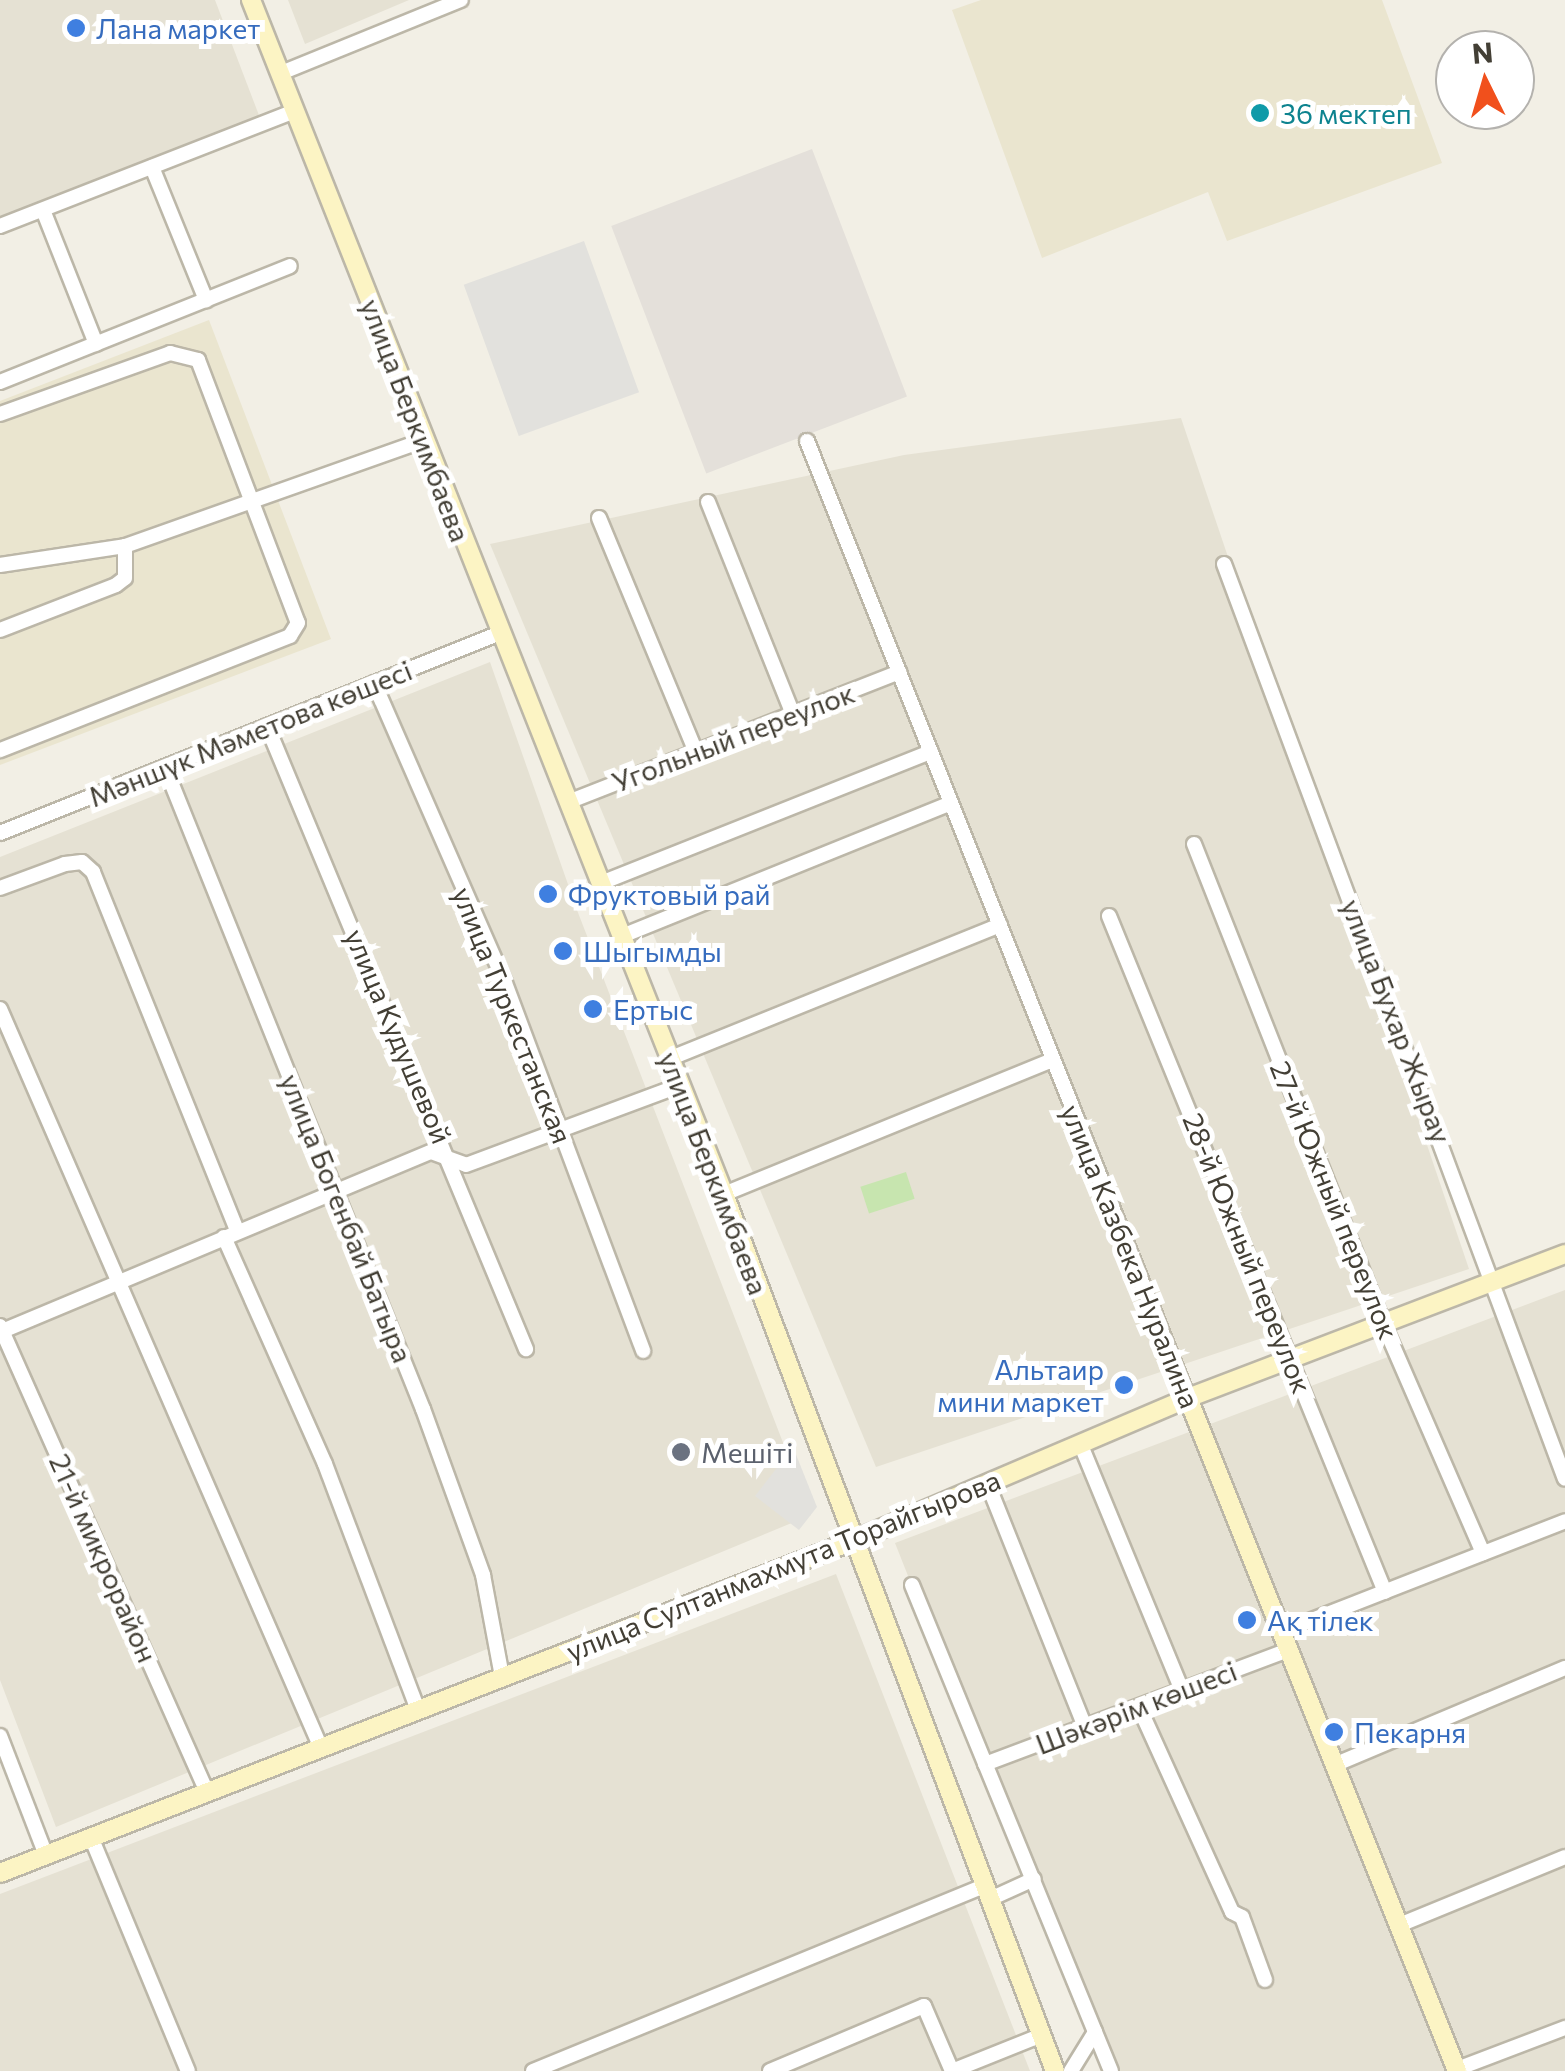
<!DOCTYPE html>
<meta charset="utf-8">
<style>
body{margin:0}
#map{position:relative;width:1565px;height:2071px;overflow:hidden;background:#f2efe5;font-family:Commissioner,sans-serif}
div>[style]{position:absolute}
.residential>*{inset:0;background:#e5e1d3}
.industrial>*{inset:0;background:#e4e0da;transform-origin:0 0}
.education>*{inset:0;background:#eae5cf}
.green>*{inset:0;background:#c7e5af;transform-origin:0 0}
.parking>*{inset:0;background:#e2e1dd;transform-origin:0 0}
.roads{filter:drop-shadow(2px 0 #bcb7a8) drop-shadow(-2px 0 #bcb7a8) drop-shadow(0 2px #bcb7a8) drop-shadow(0 -2px #bcb7a8)}
.street>*{height:14px;margin:-7px;padding:0 7px;transform-origin:7px;border-radius:7px;background:#fff}
.secondary>*{height:18px;margin:-9px;padding:0 9px;transform-origin:9px;border-radius:9px;background:#fcf4c4}
.dots>*{width:28px;height:28px;translate:-50% -50%;box-sizing:border-box;border:5px solid #fff;border-radius:50%}
span{translate:-50% -50%;white-space:nowrap;text-align:center;line-height:1.15;-webkit-text-stroke:10px #fff;paint-order:stroke}
.shop-label{font-size:28px;color:#366cbe}
.left{translate:0 -50%;text-align:left}
.right{translate:-100% -50%;text-align:right}
.culture-label{font-size:28px;color:#0d838f}
.street-label{font-size:28px;color:#433f35}
.worship-label{font-size:28px;color:#5b616d}
.north{position:absolute;left:1435px;top:30px;width:100px;height:100px;box-sizing:border-box;background:#fff;border:2px solid #b4b2ae;border-radius:50%;rotate:355deg;font-size:28px;font-weight:700;line-height:40px;text-align:center;color:#433f35}
.north::after{content:'';display:block;margin:auto;width:35px;height:45px;background:#f1501c;clip-path:polygon(50% 0,100% 100%,50% 72%,0 100%)}
</style>
<div id="map">
<div class="residential">
<div style="clip-path:polygon(0 0,215px 0,265px 131px,0 231px)"></div>
<div style="clip-path:polygon(288px 0,409px 0,305px 44px)"></div>
<div style="clip-path:polygon(1181px 418px,1469px 1269px,876px 1467px,490px 544px,904px 455px)"></div>
<div style="clip-path:polygon(490px 662px,577px 910px,811px 1515px,56px 1827px,0 1680px,0 857px)"></div>
<div style="clip-path:polygon(1565px 1290px,1565px 2071px,1104px 2071px,895px 1543px)"></div>
<div style="clip-path:polygon(836px 1574px,1030px 2071px,0 2071px,0 1894px)"></div>
</div>
<div class="industrial">
<div style="left:812px;top:149px;width:265px;height:215px;rotate:69deg"></div>
</div>
<div class="education">
<div style="clip-path:polygon(981px 0,1382px 0,1442px 163px,1227px 241px,1208px 192px,1042px 258px,952px 10px)"></div>
<div style="clip-path:polygon(209px 320px,331px 639px,0 765px,0 401px)"></div>
</div>
<div class="green">
<div style="left:906px;top:1172px;width:28px;height:48px;rotate:72deg"></div>
</div>
<div class="parking">
<div style="left:584px;top:241px;width:161px;height:128px;rotate:70deg"></div>
<div style="clip-path:polygon(793px 1447px,817px 1507px,799px 1530px,755px 1496px)"></div>
</div>
<div class="roads">
<div class="street">
<div style="left:281px;top:73px;width:194px;rotate:-22.1deg"></div>
<div style="left:152px;top:167px;width:144px;rotate:67.9deg"></div>
<div style="left:43px;top:210px;width:144px;rotate:68.4deg"></div>
<div style="left:0;top:226px;width:317px;rotate:-21.3deg"></div>
<div style="left:0;top:382px;width:312px;rotate:-21.8deg"></div>
<div style="left:0;top:414px;width:181px;rotate:-19.7deg"></div>
<div style="left:170px;top:353px;width:29px;rotate:14deg"></div>
<div style="left:198px;top:360px;width:281px;rotate:69.2deg"></div>
<div style="left:298px;top:623px;width:15px;rotate:122deg"></div>
<div style="left:290px;top:636px;width:312px;rotate:158.5deg"></div>
<div style="left:807px;top:441px;width:1030px;rotate:68.29deg"></div>
<div style="left:708px;top:502px;width:228px;rotate:68.2deg"></div>
<div style="left:599px;top:518px;width:253px;rotate:67.5deg"></div>
<div style="left:1224px;top:564px;width:976px;rotate:69.56deg"></div>
<div style="left:0;top:565px;width:126px;rotate:-8.6deg"></div>
<div style="left:125px;top:546px;width:318px;rotate:-19.5deg"></div>
<div style="left:0;top:630px;width:124px;rotate:-21.2deg"></div>
<div style="left:116px;top:585px;width:11px;rotate:-38deg"></div>
<div style="left:125px;top:578px;width:32px;rotate:-90deg"></div>
<div style="left:374px;top:683px;width:327px;rotate:66.4deg"></div>
<div style="left:505px;top:983px;width:393px;rotate:69.4deg"></div>
<div style="left:267px;top:726px;width:675px;rotate:67.43deg"></div>
<div style="left:165px;top:767px;width:692px;rotate:68.11deg"></div>
<div style="left:423px;top:1409px;width:177px;rotate:70.1deg"></div>
<div style="left:483px;top:1575px;width:104px;rotate:79.4deg"></div>
<div style="left:568px;top:802px;width:356px;rotate:-21.4deg"></div>
<div style="left:0;top:833px;width:539px;rotate:-21.8deg"></div>
<div style="left:1194px;top:844px;width:515px;rotate:68.47deg"></div>
<div style="left:1383px;top:1323px;width:251px;rotate:66.5deg"></div>
<div style="left:601px;top:883px;width:355px;rotate:-21.7deg"></div>
<div style="left:0;top:888px;width:69px;rotate:-20.3deg"></div>
<div style="left:65px;top:864px;width:17px;rotate:-7deg"></div>
<div style="left:82px;top:862px;width:15px;rotate:42deg"></div>
<div style="left:93px;top:872px;width:387px;rotate:68.1deg"></div>
<div style="left:1109px;top:916px;width:730px;rotate:67.79deg"></div>
<div style="left:622px;top:936px;width:355px;rotate:-22deg"></div>
<div style="left:0;top:1009px;width:806px;rotate:66.52deg"></div>
<div style="left:671px;top:1058px;width:355px;rotate:-22deg"></div>
<div style="left:724px;top:1194px;width:354px;rotate:-22.2deg"></div>
<div style="left:224px;top:1237px;width:248px;rotate:66deg"></div>
<div style="left:325px;top:1464px;width:263px;rotate:69.3deg"></div>
<div style="left:0;top:1326px;width:510px;rotate:66.05deg"></div>
<div style="left:0;top:1332px;width:467px;rotate:-22.7deg"></div>
<div style="left:431px;top:1152px;width:37px;rotate:20deg"></div>
<div style="left:466px;top:1165px;width:229px;rotate:-20.4deg"></div>
<div style="left:1080px;top:1443px;width:268px;rotate:67.6deg"></div>
<div style="left:987px;top:1482px;width:264px;rotate:68.2deg"></div>
<div style="left:912px;top:1585px;width:525px;rotate:67.73deg"></div>
<div style="left:1281px;top:1632px;width:305px;rotate:-21.3deg"></div>
<div style="left:1139px;top:1707px;width:225px;rotate:65.6deg"></div>
<div style="left:1232px;top:1912px;width:11px;rotate:27deg"></div>
<div style="left:1242px;top:1917px;width:67px;rotate:69.9deg"></div>
<div style="left:0;top:1736px;width:128px;rotate:68.9deg"></div>
<div style="left:985px;top:1764px;width:324px;rotate:-20.6deg"></div>
<div style="left:1334px;top:1765px;width:251px;rotate:-22.8deg"></div>
<div style="left:91px;top:1837px;width:253px;rotate:67.5deg"></div>
<div style="left:990px;top:1899px;width:48px;rotate:-24.4deg"></div>
<div style="left:1399px;top:1925px;width:179px;rotate:-22.3deg"></div>
<div style="left:1457px;top:2069px;width:116px;rotate:-20.8deg"></div>
<div style="left:533px;top:2071px;width:488px;rotate:-22.3deg"></div>
<div style="left:770px;top:2071px;width:167px;rotate:-22.9deg"></div>
<div style="left:924px;top:2006px;width:71px;rotate:66.7deg"></div>
<div style="left:952px;top:2071px;width:97px;rotate:-21.8deg"></div>
<div style="left:1071px;top:2071px;width:46px;rotate:-58.4deg"></div>
</div>
<div class="secondary">
<div style="left:251px;top:0;width:1284px;rotate:68.39deg"></div>
<div style="left:724px;top:1194px;width:937px;rotate:69.32deg"></div>
<div style="left:1188px;top:1398px;width:725px;rotate:68.21deg"></div>
<div style="left:0;top:1873px;width:918px;rotate:-21.28deg"></div>
<div style="left:855px;top:1540px;width:362px;rotate:-23.1deg"></div>
<div style="left:1188px;top:1398px;width:404px;rotate:-20.9deg"></div>
</div>
</div>
<div class="dots">
<div style="left:76px;top:28px;background:#3f7fe0"></div>
<div style="left:1260px;top:113px;background:#0f9aa8"></div>
<div style="left:548px;top:894px;background:#3f7fe0"></div>
<div style="left:563px;top:951px;background:#3f7fe0"></div>
<div style="left:593px;top:1009px;background:#3f7fe0"></div>
<div style="left:1124px;top:1385px;background:#3f7fe0"></div>
<div style="left:681px;top:1452px;background:#6b7280"></div>
<div style="left:1247px;top:1620px;background:#3f7fe0"></div>
<div style="left:1334px;top:1732px;background:#3f7fe0"></div>
</div>
<div class="shop-label">
<span class="left" style="left:96px;top:28px">Лана маркет</span>
<span class="left" style="left:568px;top:894px">Фруктовый рай</span>
<span class="left" style="left:583px;top:951px">Шыгымды</span>
<span class="left" style="left:613px;top:1009px">Ертыс</span>
<span class="right" style="left:1104px;top:1385px">Альтаир<br>мини маркет</span>
<span class="left" style="left:1267px;top:1620px">Ақ тілек</span>
<span class="left" style="left:1354px;top:1732px">Пекарня</span>
</div>
<div class="culture-label">
<span class="left" style="left:1280px;top:113px">36 мектеп</span>
</div>
<div class="street-label">
<span style="left:416px;top:420px;rotate:69deg">улица Беркимбаева</span>
<span style="left:250px;top:733px;rotate:-22deg">Мәншүк Мәметова көшесі</span>
<span style="left:733px;top:737px;rotate:-21deg">Угольный переулок</span>
<span style="left:513px;top:1015px;rotate:68deg">улица Туркестанская</span>
<span style="left:1397px;top:1021px;rotate:69deg">улица Бухар Жырау</span>
<span style="left:399px;top:1036px;rotate:67deg">улица Кудушевой</span>
<span style="left:714px;top:1173px;rotate:69deg">улица Беркимбаева</span>
<span style="left:1335px;top:1200px;rotate:68deg">27-й Южный переулок</span>
<span style="left:347px;top:1218px;rotate:68deg">улица Богенбай Батыра</span>
<span style="left:1248px;top:1253px;rotate:68deg">28-й Южный переулок</span>
<span style="left:1131px;top:1256px;rotate:68deg">улица Казбека Нуралина</span>
<span style="left:104px;top:1558px;rotate:66deg">21-й микрорайон</span>
<span style="left:783px;top:1565px;rotate:-22deg">улица Султанмахмута Торайгырова</span>
<span style="left:1136px;top:1707px;rotate:-21deg">Шәкәрім көшесі</span>
</div>
<div class="worship-label">
<span class="left" style="left:701px;top:1452px">Мешіті</span>
</div>
<div class="north">N</div>
</div>
